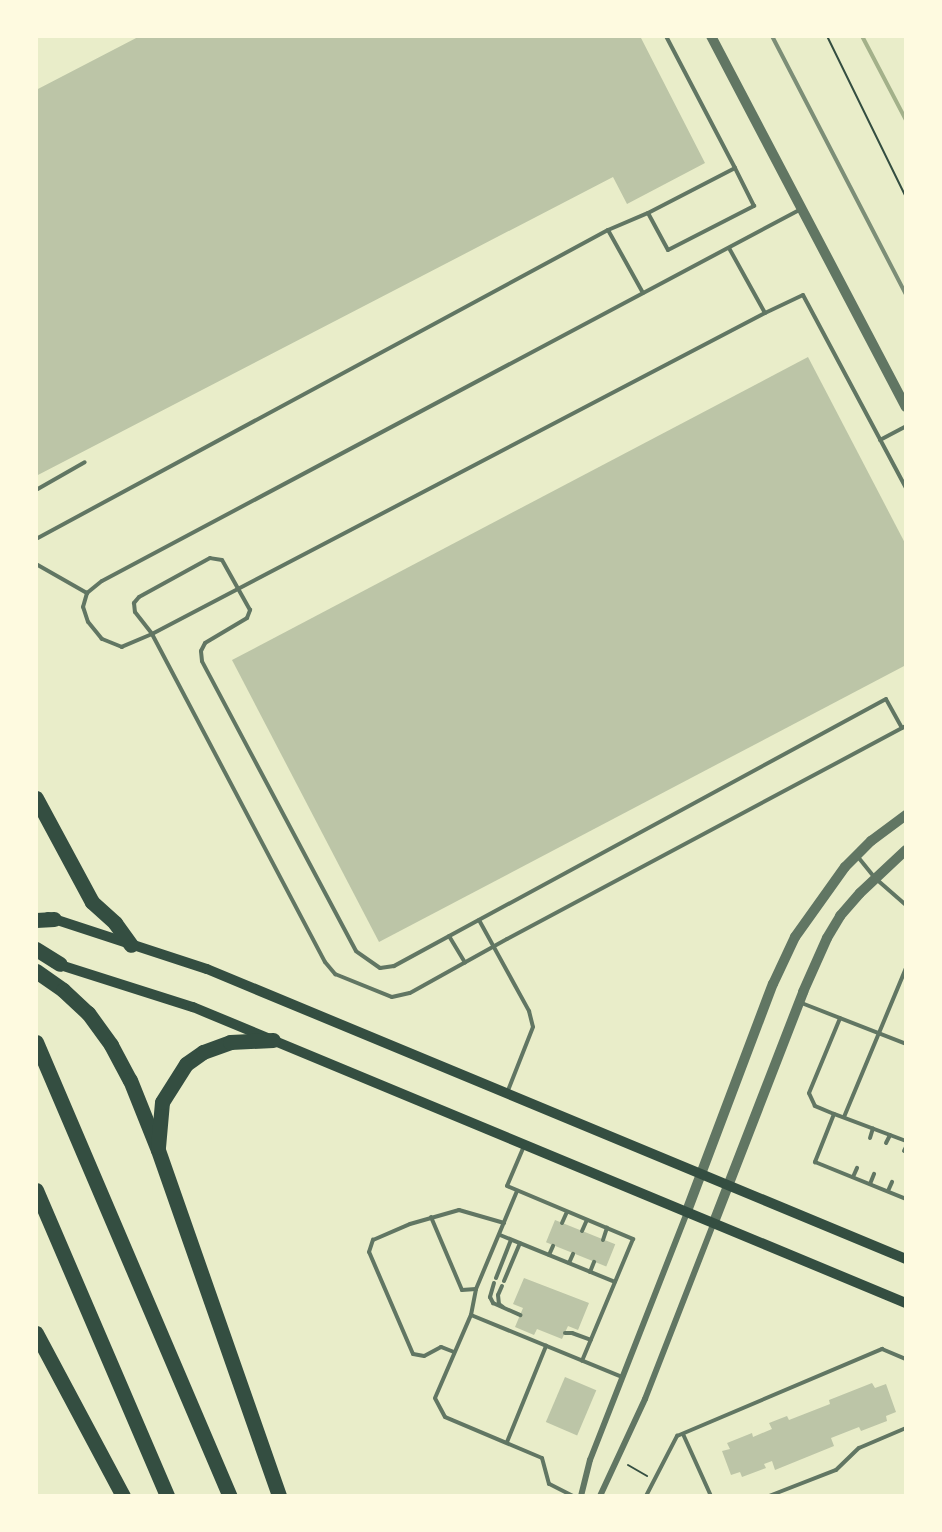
<!DOCTYPE html>
<style>
body{margin:0}
#map{position:relative;width:942px;height:1532px;overflow:hidden;background:#e9edc9;font-family:"Nunito Sans",sans-serif}
div>[style]{position:absolute}
.stream>*{height:4px;margin:-2px;padding:0 2px;transform-origin:2px;border-radius:2px;background:#a3b18a}
.building>*{inset:0;background:#bcc5a7;transform-origin:0 0}
.path>*{height:2px;margin:-1px;padding:0 1px;transform-origin:1px;border-radius:1px;background:#344e41}
.service>*{height:4px;margin:-2px;padding:0 2px;transform-origin:2px;border-radius:2px;background:#617663}
.minor>*{height:6px;margin:-3px;padding:0 3px;transform-origin:3px;border-radius:3px;background:#617663}
.tertiary>*{height:10px;margin:-5px;padding:0 5px;transform-origin:5px;border-radius:5px;background:#617663}
.secondary>*{height:10px;margin:-5px;padding:0 5px;transform-origin:5px;border-radius:5px;background:#344e41}
.motorway>*{height:15px;margin:-7.5px;padding:0 7.5px;transform-origin:7.5px;border-radius:7.5px;background:#344e41}
.rail>*{height:4px;margin:-2px;padding:0 2px;transform-origin:2px;border-radius:2px;background:#7c8e77}
span{translate:-50% -50%;white-space:nowrap;text-align:center;line-height:1.15;-webkit-text-stroke:6px #fefae0;paint-order:stroke}
.frame{position:absolute;inset:0;border:38px solid #fefae0;pointer-events:none}
</style>
<div id="map">
<div class="stream">
<div style="left:862px;top:36px;width:95px;rotate:62.4deg"></div>
</div>
<div class="building">
<div style="clip-path:polygon(140px 36px,640px 36px,705px 163px,627px 204px,613px 177px,36px 476px,36px 90px)"></div>
<div style="clip-path:polygon(808px 357px,906px 545px,906px 665px,379px 942px,232px 660px)"></div>
<div style="left:555px;top:1220px;width:65px;height:24px;rotate:22deg"></div>
<div style="clip-path:polygon(524px 1278px,589px 1303px,578px 1330px,568px 1326px,562px 1339px,537px 1329px,534px 1335px,515px 1327px,523px 1308px,513px 1304px)"></div>
<div style="left:565px;top:1377px;width:34px;height:49px;rotate:23deg"></div>
<div style="clip-path:polygon(872px 1383px,875px 1388px,886px 1384px,896px 1412px,886px 1416px,887px 1421px,861px 1431px,859px 1427px,831px 1438px,834px 1446px,775px 1470px,772px 1461px,764px 1464px,766px 1468px,742px 1477px,740px 1472px,731px 1475px,722px 1451px,730px 1449px,727px 1443px,752px 1433px,753px 1437px,772px 1429px,769px 1423px,787px 1416px,789px 1420px,830px 1404px,829px 1400px)"></div>
</div>
<div class="path">
<div style="left:827px;top:36px;width:179px;rotate:63.9deg"></div>
<div style="left:628px;top:1465px;width:22px;rotate:30deg"></div>
</div>
<div class="service">
<div style="left:648px;top:213px;width:42px;rotate:61.6deg"></div>
<div style="left:668px;top:250px;width:97px;rotate:-27.1deg"></div>
<div style="left:754px;top:206px;width:42px;rotate:-116.6deg"></div>
<div style="left:608px;top:230px;width:72px;rotate:60.9deg"></div>
<div style="left:729px;top:248px;width:74px;rotate:61deg"></div>
<div style="left:765px;top:313px;width:692px;rotate:152.36deg"></div>
<div style="left:152px;top:634px;width:33px;rotate:157deg"></div>
<div style="left:122px;top:647px;width:22px;rotate:-158deg"></div>
<div style="left:102px;top:639px;width:22px;rotate:-129deg"></div>
<div style="left:88px;top:622px;width:16px;rotate:-108deg"></div>
<div style="left:83px;top:607px;width:15px;rotate:-74deg"></div>
<div style="left:87px;top:593px;width:19px;rotate:-39deg"></div>
<div style="left:102px;top:581px;width:792px;rotate:-28.02deg"></div>
<div style="left:765px;top:313px;width:42px;rotate:-25.3deg"></div>
<div style="left:803px;top:295px;width:219px;rotate:61.9deg"></div>
<div style="left:880px;top:440px;width:30px;rotate:-28deg"></div>
<div style="left:36px;top:490px;width:56px;rotate:-29.7deg"></div>
<div style="left:36px;top:539px;width:650px;rotate:-28.38deg"></div>
<div style="left:608px;top:230px;width:43px;rotate:-23deg"></div>
<div style="left:648px;top:213px;width:98px;rotate:-27.3deg"></div>
<div style="left:735px;top:168px;width:149px;rotate:-117.6deg"></div>
<div style="left:36px;top:564px;width:59px;rotate:29.6deg"></div>
<div style="left:902px;top:728px;width:33px;rotate:-119deg"></div>
<div style="left:886px;top:699px;width:560px;rotate:151.51deg"></div>
<div style="left:394px;top:966px;width:14px;rotate:172deg"></div>
<div style="left:380px;top:968px;width:29px;rotate:-145deg"></div>
<div style="left:356px;top:951px;width:328px;rotate:-118deg"></div>
<div style="left:202px;top:661px;width:10px;rotate:-96deg"></div>
<div style="left:201px;top:651px;width:9px;rotate:-63deg"></div>
<div style="left:205px;top:643px;width:49px;rotate:-30.8deg"></div>
<div style="left:247px;top:618px;width:9px;rotate:-69deg"></div>
<div style="left:250px;top:610px;width:57px;rotate:-119.2deg"></div>
<div style="left:222px;top:560px;width:12px;rotate:-171deg"></div>
<div style="left:210px;top:558px;width:81px;rotate:151.2deg"></div>
<div style="left:139px;top:597px;width:8px;rotate:130deg"></div>
<div style="left:134px;top:603px;width:9px;rotate:84deg"></div>
<div style="left:135px;top:612px;width:28px;rotate:52deg"></div>
<div style="left:152px;top:634px;width:371px;rotate:62.2deg"></div>
<div style="left:325px;top:962px;width:16px;rotate:50deg"></div>
<div style="left:335px;top:974px;width:61px;rotate:22deg"></div>
<div style="left:392px;top:997px;width:18px;rotate:-13deg"></div>
<div style="left:410px;top:993px;width:111px;rotate:-29.1deg"></div>
<div style="left:507px;top:939px;width:452px;rotate:-28.1deg"></div>
<div style="left:858px;top:857px;width:27px;rotate:51deg"></div>
<div style="left:875px;top:878px;width:41px;rotate:41.1deg"></div>
<div style="left:479px;top:920px;width:104px;rotate:61.2deg"></div>
<div style="left:529px;top:1011px;width:16px;rotate:76deg"></div>
<div style="left:533px;top:1027px;width:71px;rotate:111.5deg"></div>
<div style="left:449px;top:936px;width:31px;rotate:59deg"></div>
<div style="left:799px;top:1002px;width:115px;rotate:21.4deg"></div>
<div style="left:834px;top:1114px;width:21px;rotate:-157deg"></div>
<div style="left:815px;top:1106px;width:14px;rotate:-115deg"></div>
<div style="left:809px;top:1093px;width:81px;rotate:-67.5deg"></div>
<div style="left:844px;top:1117px;width:161px;rotate:-67.4deg"></div>
<div style="left:870px;top:1138px;width:10px;rotate:-73deg"></div>
<div style="left:906px;top:1141px;width:77px;rotate:-159.4deg"></div>
<div style="left:834px;top:1114px;width:52px;rotate:111.6deg"></div>
<div style="left:815px;top:1162px;width:98px;rotate:22.1deg"></div>
<div style="left:886px;top:1143px;width:9px;rotate:-63deg"></div>
<div style="left:524px;top:1146px;width:43px;rotate:113deg"></div>
<div style="left:507px;top:1186px;width:137px;rotate:22.8deg"></div>
<div style="left:633px;top:1239px;width:132px;rotate:112.7deg"></div>
<div style="left:904px;top:1151px;width:4px;rotate:-63deg"></div>
<div style="left:853px;top:1177px;width:10px;rotate:-66deg"></div>
<div style="left:870px;top:1184px;width:11px;rotate:-68deg"></div>
<div style="left:888px;top:1191px;width:10px;rotate:-66deg"></div>
<div style="left:431px;top:1217px;width:79px;rotate:67deg"></div>
<div style="left:462px;top:1290px;width:14px;rotate:-4deg"></div>
<div style="left:562px;top:1223px;width:12px;rotate:-66deg"></div>
<div style="left:582px;top:1231px;width:12px;rotate:-66deg"></div>
<div style="left:500px;top:1235px;width:124px;rotate:22.2deg"></div>
<div style="left:603px;top:1240px;width:13px;rotate:-72deg"></div>
<div style="left:549px;top:1255px;width:10px;rotate:-66deg"></div>
<div style="left:569px;top:1263px;width:10px;rotate:-66deg"></div>
<div style="left:590px;top:1272px;width:11px;rotate:-68deg"></div>
<div style="left:496px;top:1278px;width:41px;rotate:-68.5deg"></div>
<div style="left:504px;top:1281px;width:41px;rotate:-67.2deg"></div>
<div style="left:494px;top:1283px;width:15px;rotate:106deg"></div>
<div style="left:490px;top:1297px;width:7px;rotate:63deg"></div>
<div style="left:493px;top:1303px;width:30px;rotate:24deg"></div>
<div style="left:502px;top:1286px;width:10px;rotate:114deg"></div>
<div style="left:498px;top:1295px;width:9px;rotate:84deg"></div>
<div style="left:499px;top:1304px;width:5px;rotate:37deg"></div>
<div style="left:471px;top:1315px;width:26px;rotate:-79deg"></div>
<div style="left:476px;top:1289px;width:106px;rotate:-67.3deg"></div>
<div style="left:565px;top:1333px;width:7px"></div>
<div style="left:572px;top:1333px;width:20px;rotate:20deg"></div>
<div style="left:454px;top:1352px;width:14px;rotate:-159deg"></div>
<div style="left:441px;top:1347px;width:19px;rotate:152deg"></div>
<div style="left:424px;top:1356px;width:11px;rotate:-170deg"></div>
<div style="left:413px;top:1354px;width:111px;rotate:-113.3deg"></div>
<div style="left:369px;top:1252px;width:13px;rotate:-72deg"></div>
<div style="left:373px;top:1240px;width:40px;rotate:-23.4deg"></div>
<div style="left:410px;top:1224px;width:51px;rotate:-15.9deg"></div>
<div style="left:459px;top:1210px;width:47px;rotate:16.1deg"></div>
<div style="left:683px;top:1434px;width:68px;rotate:65.7deg"></div>
<div style="left:507px;top:1442px;width:104px;rotate:-67.9deg"></div>
<div style="left:573px;top:1496px;width:27px;rotate:-153deg"></div>
<div style="left:549px;top:1484px;width:27px;rotate:-105deg"></div>
<div style="left:542px;top:1458px;width:105px;rotate:-157.1deg"></div>
<div style="left:445px;top:1417px;width:21px;rotate:-118deg"></div>
<div style="left:435px;top:1398px;width:90px;rotate:-66.6deg"></div>
<div style="left:471px;top:1315px;width:163px;rotate:22.3deg"></div>
<div style="left:646px;top:1496px;width:68px;rotate:-62.7deg"></div>
<div style="left:677px;top:1436px;width:223px;rotate:-23deg"></div>
<div style="left:882px;top:1349px;width:26px;rotate:23deg"></div>
<div style="left:769px;top:1496px;width:72px;rotate:-21.2deg"></div>
<div style="left:836px;top:1470px;width:32px;rotate:-44deg"></div>
<div style="left:859px;top:1448px;width:51px;rotate:-23.1deg"></div>
</div>
<div class="minor">
<div style="left:581px;top:1496px;width:37px;rotate:-76deg"></div>
<div style="left:590px;top:1460px;width:266px;rotate:-68.6deg"></div>
<div style="left:600px;top:1496px;width:107px;rotate:-65.1deg"></div>
<div style="left:645px;top:1399px;width:190px;rotate:-68.7deg"></div>
</div>
<div class="tertiary">
<div style="left:711px;top:36px;width:419px;rotate:62.3deg"></div>
<div style="left:687px;top:1211px;width:243px;rotate:-69.3deg"></div>
<div style="left:773px;top:984px;width:52px;rotate:-64.9deg"></div>
<div style="left:795px;top:937px;width:86px;rotate:-54.5deg"></div>
<div style="left:845px;top:867px;width:37px;rotate:-45deg"></div>
<div style="left:871px;top:841px;width:44px;rotate:-36.6deg"></div>
<div style="left:714px;top:1222px;width:247px;rotate:-68.8deg"></div>
<div style="left:803px;top:992px;width:59px;rotate:-66deg"></div>
<div style="left:827px;top:938px;width:26px;rotate:-59deg"></div>
<div style="left:840px;top:916px;width:30px;rotate:-49deg"></div>
<div style="left:860px;top:893px;width:63px;rotate:-43.1deg"></div>
</div>
<div class="secondary">
<div style="left:48px;top:917px;width:167px;rotate:18.1deg"></div>
<div style="left:207px;top:969px;width:757px;rotate:22.53deg"></div>
<div style="left:54px;top:963px;width:146px;rotate:17.6deg"></div>
<div style="left:193px;top:1007px;width:772px;rotate:22.55deg"></div>
</div>
<div class="motorway">
<div style="left:36px;top:798px;width:118px;rotate:61.7deg"></div>
<div style="left:92px;top:902px;width:31px;rotate:42deg"></div>
<div style="left:115px;top:923px;width:27px;rotate:54deg"></div>
<div style="left:36px;top:920px;width:18px;rotate:-3deg"></div>
<div style="left:36px;top:949px;width:28px;rotate:32deg"></div>
<div style="left:36px;top:971px;width:33px;rotate:35deg"></div>
<div style="left:63px;top:990px;width:34px;rotate:43deg"></div>
<div style="left:88px;top:1013px;width:39px;rotate:54deg"></div>
<div style="left:111px;top:1045px;width:40px;rotate:62deg"></div>
<div style="left:130px;top:1080px;width:75px;rotate:68.2deg"></div>
<div style="left:158px;top:1150px;width:367px;rotate:70.7deg"></div>
<div style="left:36px;top:1042px;width:494px;rotate:66.9deg"></div>
<div style="left:158px;top:1147px;width:45px;rotate:-84.9deg"></div>
<div style="left:162px;top:1102px;width:45px;rotate:-57.7deg"></div>
<div style="left:186px;top:1064px;width:21px;rotate:-35deg"></div>
<div style="left:203px;top:1052px;width:29px;rotate:-20deg"></div>
<div style="left:230px;top:1042px;width:43px;rotate:-2.7deg"></div>
<div style="left:36px;top:1190px;width:333px;rotate:66.8deg"></div>
<div style="left:36px;top:1333px;width:185px;rotate:61.9deg"></div>
</div>
<div class="rail">
<div style="left:772px;top:36px;width:291px;rotate:62.6deg"></div>
</div>
<div class="frame"></div>
</div>
